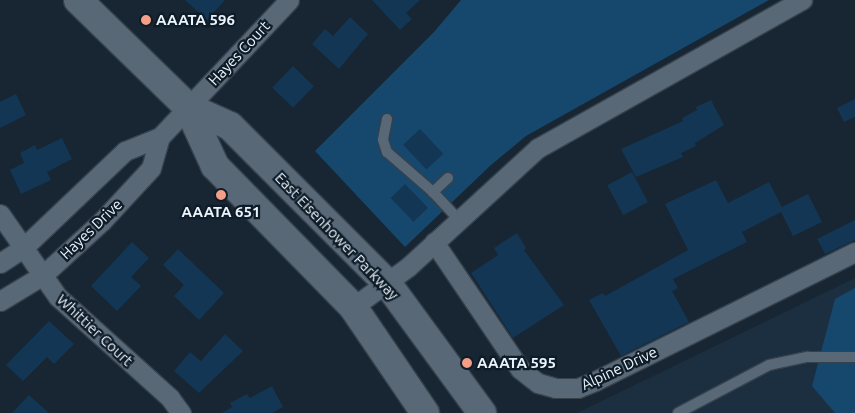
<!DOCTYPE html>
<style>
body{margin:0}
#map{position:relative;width:855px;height:413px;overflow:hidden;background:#172632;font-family:Ubuntu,sans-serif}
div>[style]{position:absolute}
.built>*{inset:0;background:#1b2f40}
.green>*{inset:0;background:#16476d}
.building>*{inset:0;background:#123653;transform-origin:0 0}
.roads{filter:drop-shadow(1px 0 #36414c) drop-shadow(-1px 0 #36414c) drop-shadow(0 1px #36414c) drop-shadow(0 -1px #36414c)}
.lane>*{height:10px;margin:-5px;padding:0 5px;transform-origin:5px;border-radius:5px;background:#586877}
.street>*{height:19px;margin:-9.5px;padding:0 9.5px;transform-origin:9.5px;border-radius:9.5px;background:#586877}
.secondary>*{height:28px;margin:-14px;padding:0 14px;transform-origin:14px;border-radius:14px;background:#586877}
.dots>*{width:14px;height:14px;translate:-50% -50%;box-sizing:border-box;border:2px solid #0e1c28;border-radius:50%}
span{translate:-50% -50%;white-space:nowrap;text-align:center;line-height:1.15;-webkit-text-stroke:4.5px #0e1c28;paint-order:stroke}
.poi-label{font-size:15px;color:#ebf4fd;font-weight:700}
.left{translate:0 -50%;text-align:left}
.street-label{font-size:15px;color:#ebf4fd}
</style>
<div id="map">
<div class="built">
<div style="clip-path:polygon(855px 278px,855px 413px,577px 413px)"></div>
</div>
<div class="green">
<div style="clip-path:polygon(461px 0,769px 0,526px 136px,491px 165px,405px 247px,315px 151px,434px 32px)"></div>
<div style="clip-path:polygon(855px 288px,855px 413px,835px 413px,812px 386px,835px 299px)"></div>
</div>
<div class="building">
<div style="clip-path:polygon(185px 0,225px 0,207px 20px)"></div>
<div style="clip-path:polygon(372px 0,420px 0,406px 13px,412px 19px,400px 30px)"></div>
<div style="clip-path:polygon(350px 17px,368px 34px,339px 69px,312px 44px,325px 29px,333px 36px)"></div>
<div style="left:293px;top:66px;width:29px;height:30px;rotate:44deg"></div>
<div style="clip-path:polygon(16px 94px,26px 115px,0 128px,0 102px)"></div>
<div style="clip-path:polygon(855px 99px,855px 117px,844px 122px,837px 108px)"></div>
<div style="clip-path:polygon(711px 100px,724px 125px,695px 143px,696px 146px,681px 153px,683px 157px,636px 177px,621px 149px,683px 121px,682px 118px,697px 110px,696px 107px)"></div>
<div style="left:420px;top:129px;width:34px;height:23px;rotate:47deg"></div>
<div style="clip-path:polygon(62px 138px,72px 159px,47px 172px,51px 180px,21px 194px,10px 170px,24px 163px,20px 153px,35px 145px,37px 150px)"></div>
<div style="left:632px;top:172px;width:34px;height:28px;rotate:62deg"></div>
<div style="clip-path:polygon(716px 180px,728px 203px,769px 182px,782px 207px,808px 194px,822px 222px,793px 236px,781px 212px,742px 232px,747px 242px,673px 279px,678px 288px,672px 291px,689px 322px,621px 356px,589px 300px,603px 293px,605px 296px,688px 250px,665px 204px)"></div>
<div style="left:405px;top:184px;width:33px;height:20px;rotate:46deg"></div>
<div style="clip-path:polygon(855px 220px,855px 240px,825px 254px,817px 239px)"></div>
<div style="clip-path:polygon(517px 233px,526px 248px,524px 250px,564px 305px,513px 338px,471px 273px,498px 255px,494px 248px)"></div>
<div style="clip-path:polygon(132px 242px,149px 258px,131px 277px,141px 286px,117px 311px,91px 286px)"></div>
<div style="clip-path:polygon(178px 249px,224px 293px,199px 320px,174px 296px,184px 285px,163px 265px)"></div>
<div style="clip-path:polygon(49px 321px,74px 344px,54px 364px,47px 357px,23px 381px,6px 365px)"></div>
<div style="clip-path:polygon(225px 334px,243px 351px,199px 393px,174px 371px,190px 352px,201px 361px)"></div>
<div style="clip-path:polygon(272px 386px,283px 407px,272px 413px,222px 413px,232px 407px,230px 403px,247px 394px,250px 398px)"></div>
<div style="clip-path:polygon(29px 395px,49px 413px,12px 413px)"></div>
</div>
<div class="roads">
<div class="lane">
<div style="left:387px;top:119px;width:21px;rotate:101deg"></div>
<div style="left:383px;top:140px;width:13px;rotate:72deg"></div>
<div style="left:387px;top:152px;width:61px;rotate:41deg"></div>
<div style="left:448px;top:178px;width:21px;rotate:137deg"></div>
<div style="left:433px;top:192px;width:37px;rotate:47deg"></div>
<div style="left:678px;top:413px;width:103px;rotate:-27.8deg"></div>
<div style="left:769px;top:365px;width:40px;rotate:-12deg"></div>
<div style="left:808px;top:357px;width:47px"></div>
</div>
<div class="street">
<div style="left:0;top:214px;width:101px;rotate:55.1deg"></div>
<div style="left:58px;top:297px;width:151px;rotate:42deg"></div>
<div style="left:170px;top:398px;width:19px;rotate:54deg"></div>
<div style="left:434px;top:242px;width:153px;rotate:55.9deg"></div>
<div style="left:520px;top:369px;width:23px;rotate:38deg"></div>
<div style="left:538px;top:383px;width:18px;rotate:16deg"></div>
<div style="left:555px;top:388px;width:23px"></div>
<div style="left:578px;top:388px;width:18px;rotate:-22deg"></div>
<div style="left:595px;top:381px;width:290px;rotate:-26.4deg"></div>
<div style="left:0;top:263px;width:27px;rotate:-33deg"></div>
<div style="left:23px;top:248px;width:141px;rotate:-43.6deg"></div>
<div style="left:125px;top:151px;width:38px;rotate:-22deg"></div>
<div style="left:160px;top:137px;width:188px;rotate:-46.7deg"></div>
<div style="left:0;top:301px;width:50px;rotate:-31.2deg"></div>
<div style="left:43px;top:275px;width:80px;rotate:-42.5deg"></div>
<div style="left:102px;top:221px;width:72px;rotate:-47.2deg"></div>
<div style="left:151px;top:168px;width:32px;rotate:-74deg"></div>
<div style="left:353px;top:307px;width:68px;rotate:-36deg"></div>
<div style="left:408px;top:267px;width:176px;rotate:-42.5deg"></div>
<div style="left:538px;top:148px;width:303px;rotate:-29.3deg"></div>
</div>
<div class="secondary">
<div style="left:78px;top:0;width:153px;rotate:44.2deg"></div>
<div style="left:188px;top:107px;width:46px;rotate:24.3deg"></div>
<div style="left:230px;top:126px;width:222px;rotate:45deg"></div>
<div style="left:387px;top:283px;width:161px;rotate:53.8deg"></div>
<div style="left:188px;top:107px;width:65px;rotate:65.4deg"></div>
<div style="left:215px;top:166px;width:197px;rotate:45.6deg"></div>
<div style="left:353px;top:307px;width:128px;rotate:55.8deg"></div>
</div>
</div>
<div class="dots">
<div style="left:146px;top:20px;background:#f49e87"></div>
<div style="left:221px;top:195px;background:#f49e87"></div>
<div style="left:467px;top:363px;background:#f49e87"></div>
</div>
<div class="poi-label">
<span class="left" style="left:156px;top:20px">AAATA 596</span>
<span style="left:221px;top:212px">AAATA 651</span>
<span class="left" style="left:477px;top:363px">AAATA 595</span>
</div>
<div class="street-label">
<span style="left:239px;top:53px;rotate:-47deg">Hayes Court</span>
<span style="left:91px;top:229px;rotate:-44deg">Hayes Drive</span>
<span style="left:337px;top:236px;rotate:46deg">East Eisenhower Parkway</span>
<span style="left:95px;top:330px;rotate:43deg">Whittier Court</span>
<span style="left:619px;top:368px;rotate:-25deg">Alpine Drive</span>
</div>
</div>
